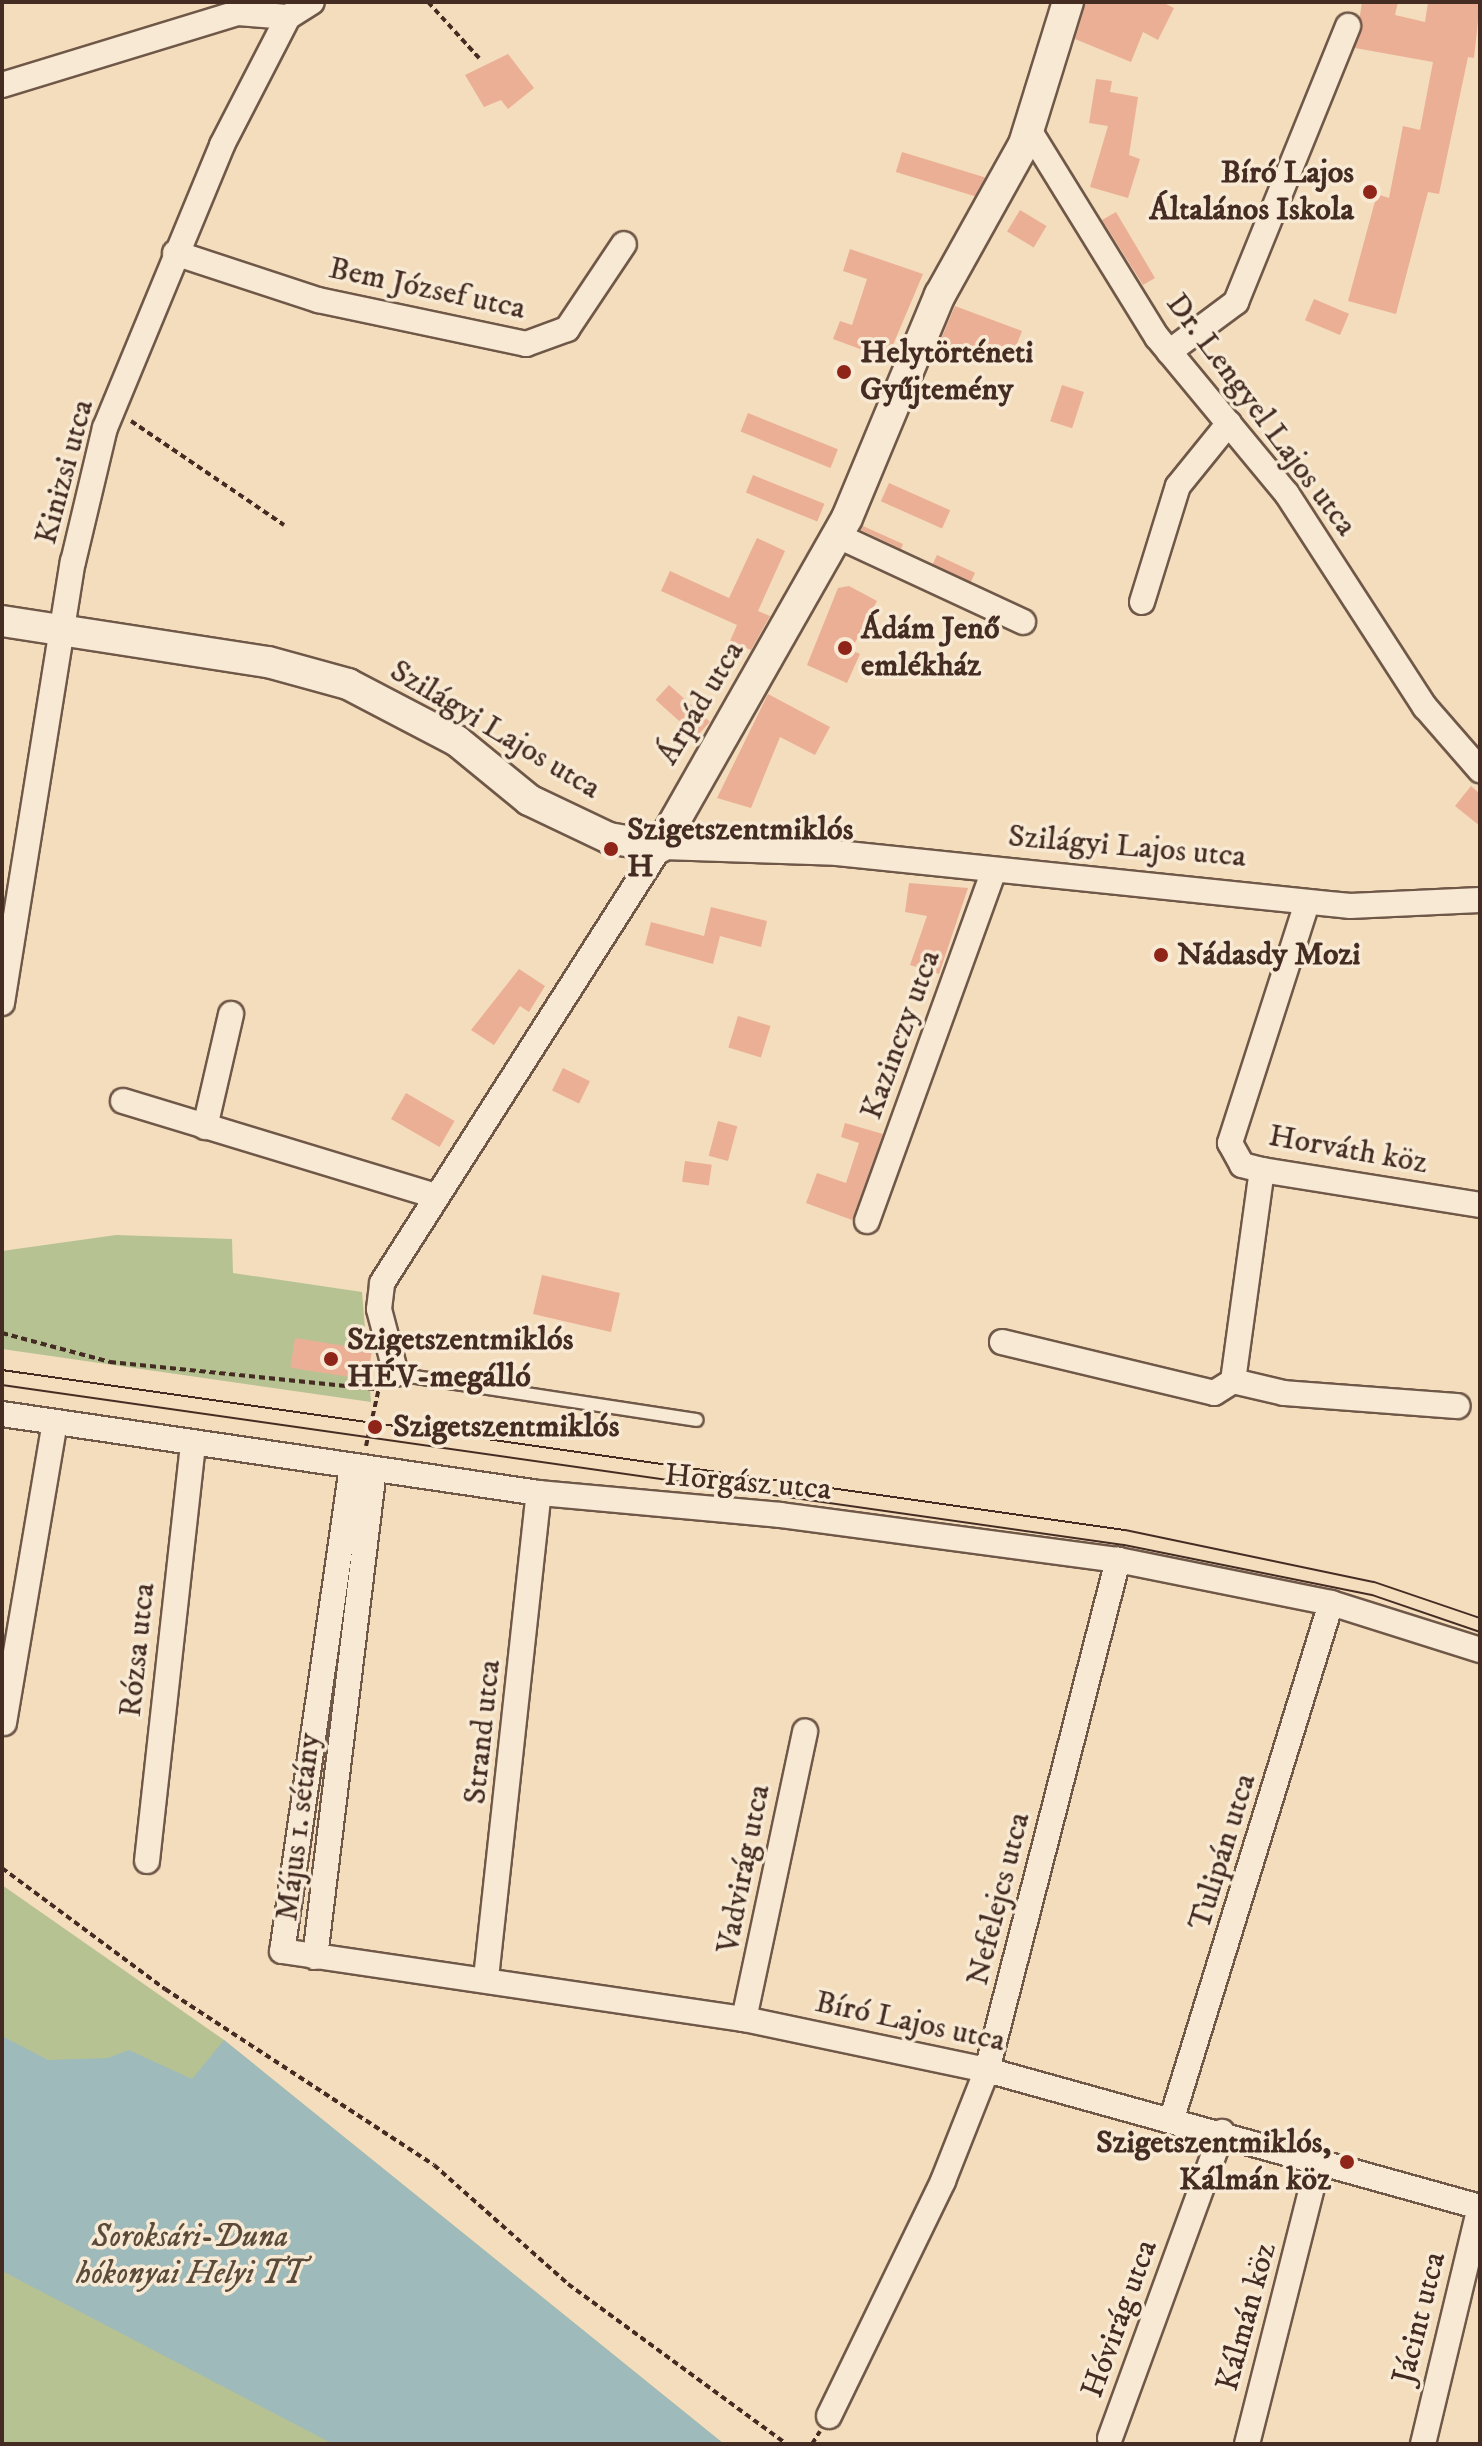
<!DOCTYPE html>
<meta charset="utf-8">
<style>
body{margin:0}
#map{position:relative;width:1482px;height:2446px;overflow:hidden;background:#f3ddbc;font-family:"IM FELL DW Pica",serif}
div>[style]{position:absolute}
.green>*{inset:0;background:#b7c293}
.water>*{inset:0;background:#9ebaba}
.building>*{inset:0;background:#ebaf95;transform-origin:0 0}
.path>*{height:4px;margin-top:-2px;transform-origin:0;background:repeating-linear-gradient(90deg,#442c23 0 6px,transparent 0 10px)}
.roads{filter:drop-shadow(2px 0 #705849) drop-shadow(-2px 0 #705849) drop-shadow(0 2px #705849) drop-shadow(0 -2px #705849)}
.service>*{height:12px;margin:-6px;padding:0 6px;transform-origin:6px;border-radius:6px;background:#f7e9d3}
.minor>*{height:24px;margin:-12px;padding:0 12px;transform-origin:12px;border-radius:12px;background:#f7e9d3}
.tertiary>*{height:30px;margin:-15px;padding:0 15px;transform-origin:15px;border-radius:15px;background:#f7e9d3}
.tram>*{height:2px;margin:-1px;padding:0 1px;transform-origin:1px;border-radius:1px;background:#442c23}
.dots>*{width:22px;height:22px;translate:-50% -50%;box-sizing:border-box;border:4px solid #f7e9d3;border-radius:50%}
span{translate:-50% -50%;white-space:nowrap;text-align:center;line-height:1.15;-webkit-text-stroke:7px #f7e9d3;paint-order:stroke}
.poi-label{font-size:32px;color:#442c23;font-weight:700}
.right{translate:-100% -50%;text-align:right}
.left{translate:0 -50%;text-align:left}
.street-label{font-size:32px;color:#442c23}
.park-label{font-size:32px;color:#5b4a39;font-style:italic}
.frame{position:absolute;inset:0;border:4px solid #442c23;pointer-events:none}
</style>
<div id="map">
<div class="green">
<div style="clip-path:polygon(116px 1235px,232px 1239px,233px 1273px,362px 1292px,371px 1402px,2px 1349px,2px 1251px)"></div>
<div style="clip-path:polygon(2px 1885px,224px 2040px,724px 2444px,2px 2444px)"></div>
</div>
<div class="water">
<div style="clip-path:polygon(2px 2036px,48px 2060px,108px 2058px,129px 2050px,192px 2079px,224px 2040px,724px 2444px,333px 2444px,2px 2271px)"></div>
</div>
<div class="building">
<div style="clip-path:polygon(1086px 2px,1162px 2px,1174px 8px,1158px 40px,1143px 32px,1131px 62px,1075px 39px)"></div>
<div style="clip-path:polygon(1362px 2px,1398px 2px,1395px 15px,1425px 22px,1428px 2px,1480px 2px,1474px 58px,1468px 57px,1439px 194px,1428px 192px,1396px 314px,1348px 301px,1377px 194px,1389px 198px,1403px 126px,1420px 130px,1433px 62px,1355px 48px)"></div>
<div style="clip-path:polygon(508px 54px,534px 88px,508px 109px,501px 100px,484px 107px,465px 75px)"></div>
<div style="clip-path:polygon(1096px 79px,1112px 81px,1110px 92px,1138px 97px,1129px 155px,1140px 159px,1128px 198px,1090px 187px,1108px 126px,1089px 123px)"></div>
<div style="left:902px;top:152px;width:87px;height:21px;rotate:17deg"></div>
<div style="left:1020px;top:210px;width:31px;height:25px;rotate:31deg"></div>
<div style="clip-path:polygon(1116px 212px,1155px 278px,1143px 285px,1102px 220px)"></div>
<div style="clip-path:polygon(850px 249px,923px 274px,887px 359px,833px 339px,840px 321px,852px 325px,867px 279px,843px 271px)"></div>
<div style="left:1314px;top:299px;width:38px;height:23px;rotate:23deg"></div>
<div style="clip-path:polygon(955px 306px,1022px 331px,1013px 354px,980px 342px,969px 363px,936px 351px)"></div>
<div style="left:1062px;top:385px;width:23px;height:38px;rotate:18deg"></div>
<div style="left:748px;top:413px;width:97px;height:20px;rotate:22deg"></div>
<div style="left:753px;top:475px;width:77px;height:19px;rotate:22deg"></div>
<div style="left:889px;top:483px;width:67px;height:20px;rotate:24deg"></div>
<div style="clip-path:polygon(863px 526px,903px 544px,901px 549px,861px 530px)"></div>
<div style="clip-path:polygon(757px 538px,785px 551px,758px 611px,770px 616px,751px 650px,730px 641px,737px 625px,661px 591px,670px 571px,729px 598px)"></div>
<div style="left:937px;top:555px;width:42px;height:10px;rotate:25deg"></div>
<div style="clip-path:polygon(849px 586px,877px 601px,851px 650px,860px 654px,847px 683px,807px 665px,838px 588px)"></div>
<div style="left:669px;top:685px;width:55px;height:20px;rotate:42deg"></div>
<div style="clip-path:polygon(768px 694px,830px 727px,815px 755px,780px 737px,751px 808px,717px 798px)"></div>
<div style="clip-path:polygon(1471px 786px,1480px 794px,1480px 826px,1455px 806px)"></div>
<div style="clip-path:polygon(909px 883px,968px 888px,939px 974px,910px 965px,927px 916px,905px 912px)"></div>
<div style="clip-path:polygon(711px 907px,767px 921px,761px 947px,720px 936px,713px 964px,645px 945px,651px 922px,704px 936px)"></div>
<div style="clip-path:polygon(519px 969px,545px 986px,529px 1012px,520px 1006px,494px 1045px,471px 1030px)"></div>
<div style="left:738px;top:1016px;width:34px;height:33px;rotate:17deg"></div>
<div style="left:563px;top:1068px;width:30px;height:25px;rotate:26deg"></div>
<div style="left:406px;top:1093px;width:56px;height:30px;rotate:30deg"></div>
<div style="left:718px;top:1121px;width:20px;height:36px;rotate:15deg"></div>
<div style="clip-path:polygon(845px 1123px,883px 1134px,852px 1220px,806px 1203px,817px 1173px,846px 1183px,859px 1143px,841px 1137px)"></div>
<div style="left:685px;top:1161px;width:27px;height:21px;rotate:8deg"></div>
<div style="left:542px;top:1275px;width:80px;height:40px;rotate:13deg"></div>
<div style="left:295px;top:1338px;width:78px;height:30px;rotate:9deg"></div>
</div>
<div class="path">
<div style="left:428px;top:2px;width:76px;rotate:47.7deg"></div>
<div style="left:131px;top:421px;width:185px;rotate:34.2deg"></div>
<div style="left:2px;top:1333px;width:112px;rotate:15deg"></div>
<div style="left:110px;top:1362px;width:269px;rotate:5.8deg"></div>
<div style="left:366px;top:1446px;width:59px;rotate:-77.4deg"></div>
<div style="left:2px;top:1868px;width:203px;rotate:36.6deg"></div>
<div style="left:165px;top:1989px;width:321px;rotate:33.2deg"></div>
<div style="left:434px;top:2165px;width:179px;rotate:41.6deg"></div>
<div style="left:568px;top:2284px;width:271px;rotate:36.2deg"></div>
<div style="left:812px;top:2444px;width:15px;rotate:-58deg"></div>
</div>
<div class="roads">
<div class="service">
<div style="left:396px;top:1374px;width:304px;rotate:8.7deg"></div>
</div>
<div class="minor">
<div style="left:2px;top:85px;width:247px;rotate:-17deg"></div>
<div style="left:238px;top:13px;width:50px;rotate:4.6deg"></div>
<div style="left:1029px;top:130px;width:243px;rotate:58.3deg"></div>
<div style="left:1157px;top:337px;width:204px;rotate:50.4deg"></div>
<div style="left:1287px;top:494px;width:254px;rotate:57.1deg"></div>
<div style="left:1425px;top:707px;width:84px;rotate:48.9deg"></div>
<div style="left:175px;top:253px;width:151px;rotate:18.2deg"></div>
<div style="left:318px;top:300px;width:213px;rotate:11.9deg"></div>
<div style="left:526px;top:344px;width:44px;rotate:-20.1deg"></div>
<div style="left:567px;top:329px;width:102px;rotate:-56.2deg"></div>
<div style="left:1169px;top:352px;width:84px;rotate:-36.7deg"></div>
<div style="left:1236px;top:302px;width:298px;rotate:-67.9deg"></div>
<div style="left:838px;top:536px;width:204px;rotate:24.9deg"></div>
<div style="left:1142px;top:602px;width:121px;rotate:-72.8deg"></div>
<div style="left:1178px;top:486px;width:81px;rotate:-51deg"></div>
<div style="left:1307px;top:903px;width:252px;rotate:107.8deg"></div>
<div style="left:1230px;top:1143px;width:25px;rotate:61deg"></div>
<div style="left:1242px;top:1165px;width:21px;rotate:14deg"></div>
<div style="left:1262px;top:1170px;width:221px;rotate:9.1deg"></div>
<div style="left:2px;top:1003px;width:447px;rotate:-80.9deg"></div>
<div style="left:73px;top:562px;width:138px;rotate:-76.6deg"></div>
<div style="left:105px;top:428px;width:306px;rotate:-67.5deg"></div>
<div style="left:222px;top:145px;width:144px;rotate:-62.7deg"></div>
<div style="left:288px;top:17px;width:28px;rotate:-32deg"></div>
<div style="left:123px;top:1101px;width:326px;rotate:16.9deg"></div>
<div style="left:205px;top:1127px;width:116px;rotate:-77deg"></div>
<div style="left:867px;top:1221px;width:372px;rotate:-70.1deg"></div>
<div style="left:1002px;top:1342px;width:218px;rotate:13.5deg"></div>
<div style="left:1214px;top:1393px;width:22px;rotate:-32deg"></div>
<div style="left:1233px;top:1381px;width:52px;rotate:13.2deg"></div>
<div style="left:1284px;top:1393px;width:174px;rotate:4.3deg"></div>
<div style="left:396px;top:1374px;width:67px;rotate:-104.7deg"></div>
<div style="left:379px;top:1309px;width:26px;rotate:-83deg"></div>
<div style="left:382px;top:1283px;width:517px;rotate:-57.48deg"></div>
<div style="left:660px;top:847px;width:177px;rotate:1.9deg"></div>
<div style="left:837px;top:853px;width:516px;rotate:5.9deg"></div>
<div style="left:1350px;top:906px;width:130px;rotate:-2.6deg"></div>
<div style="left:1233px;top:1381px;width:213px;rotate:-82.2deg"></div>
<div style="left:2px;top:1414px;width:543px;rotate:8.37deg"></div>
<div style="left:539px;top:1493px;width:242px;rotate:5.2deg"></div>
<div style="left:780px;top:1515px;width:341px;rotate:7.6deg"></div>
<div style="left:1118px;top:1560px;width:217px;rotate:11.4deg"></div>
<div style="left:1331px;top:1603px;width:156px;rotate:17.5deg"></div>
<div style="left:352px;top:1467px;width:489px;rotate:98.2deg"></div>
<div style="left:282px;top:1951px;width:467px;rotate:8.4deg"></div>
<div style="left:744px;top:2019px;width:248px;rotate:11.9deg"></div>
<div style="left:987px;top:2070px;width:512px;rotate:15.53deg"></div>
<div style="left:4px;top:1723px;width:305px;rotate:-80.4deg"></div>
<div style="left:147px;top:1861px;width:419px;rotate:-83.7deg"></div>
<div style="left:315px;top:1957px;width:491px;rotate:-83.1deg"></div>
<div style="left:486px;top:1978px;width:488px;rotate:-83.8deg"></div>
<div style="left:744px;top:2019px;width:294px;rotate:-78deg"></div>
<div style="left:1172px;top:2118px;width:539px;rotate:-72.84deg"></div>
<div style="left:829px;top:2416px;width:261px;rotate:-64.1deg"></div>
<div style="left:943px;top:2181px;width:119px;rotate:-68.4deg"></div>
<div style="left:987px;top:2070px;width:527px;rotate:-75.59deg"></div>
<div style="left:1110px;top:2438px;width:326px;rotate:-69.9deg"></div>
<div style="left:1247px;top:2444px;width:293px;rotate:-75.8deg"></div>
<div style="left:1423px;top:2444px;width:244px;rotate:-76.5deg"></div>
</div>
<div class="tertiary">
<div style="left:2px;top:621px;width:269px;rotate:8.8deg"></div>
<div style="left:268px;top:662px;width:83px;rotate:15.4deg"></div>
<div style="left:348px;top:684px;width:123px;rotate:27.6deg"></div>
<div style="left:457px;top:741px;width:93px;rotate:39.3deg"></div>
<div style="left:529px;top:800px;width:89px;rotate:25.4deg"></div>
<div style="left:609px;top:838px;width:52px;rotate:10deg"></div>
<div style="left:660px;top:847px;width:378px;rotate:-60.4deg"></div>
<div style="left:847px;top:518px;width:242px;rotate:-67.4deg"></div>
<div style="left:940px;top:295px;width:173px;rotate:-60.9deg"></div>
<div style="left:1024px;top:144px;width:149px;rotate:-72.8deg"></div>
</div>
</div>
<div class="tram">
<div style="left:2px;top:1370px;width:1134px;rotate:8.11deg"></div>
<div style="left:1125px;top:1530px;width:254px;rotate:11.8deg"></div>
<div style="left:1374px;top:1582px;width:112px;rotate:18.8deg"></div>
<div style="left:2px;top:1385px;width:1133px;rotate:8.12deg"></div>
<div style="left:1124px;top:1545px;width:253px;rotate:11.4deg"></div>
<div style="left:1372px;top:1595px;width:114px;rotate:18.9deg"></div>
</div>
<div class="dots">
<div style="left:1370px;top:192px;background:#8f2418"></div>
<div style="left:844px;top:372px;background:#8f2418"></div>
<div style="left:845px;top:648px;background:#8f2418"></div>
<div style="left:611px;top:849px;background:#8f2418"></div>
<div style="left:1161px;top:955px;background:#8f2418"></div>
<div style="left:331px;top:1359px;background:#8f2418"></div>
<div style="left:375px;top:1427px;background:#8f2418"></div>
<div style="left:1347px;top:2162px;background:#8f2418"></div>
</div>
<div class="poi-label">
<span class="right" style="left:1354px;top:192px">Bíró Lajos<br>Általános Iskola</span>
<span class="left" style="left:860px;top:372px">Helytörténeti<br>Gyűjtemény</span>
<span class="left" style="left:861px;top:648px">Ádám Jenő<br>emlékház</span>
<span class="left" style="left:627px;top:849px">Szigetszentmiklós<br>H</span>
<span class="left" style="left:1177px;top:955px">Nádasdy Mozi</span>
<span class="left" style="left:347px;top:1359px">Szigetszentmiklós<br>HÉV-megálló</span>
<span class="left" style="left:393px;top:1427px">Szigetszentmiklós</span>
<span class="right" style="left:1331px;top:2162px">Szigetszentmiklós,<br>Kálmán köz</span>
</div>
<div class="street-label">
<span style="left:427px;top:289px;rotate:12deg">Bem József utca</span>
<span style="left:1261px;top:415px;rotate:53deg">Dr. Lengyel Lajos utca</span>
<span style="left:65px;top:472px;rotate:-75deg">Kinizsi utca</span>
<span style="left:701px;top:703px;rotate:-59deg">Árpád utca</span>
<span style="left:495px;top:730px;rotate:31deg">Szilágyi Lajos utca</span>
<span style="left:1127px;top:847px;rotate:5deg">Szilágyi Lajos utca</span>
<span style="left:901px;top:1035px;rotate:-70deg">Kazinczy utca</span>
<span style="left:1348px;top:1150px;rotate:10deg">Horváth köz</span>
<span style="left:748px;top:1483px;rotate:5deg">Horgász utca</span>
<span style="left:138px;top:1650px;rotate:-84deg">Rózsa utca</span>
<span style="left:483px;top:1732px;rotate:-84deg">Strand utca</span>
<span style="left:299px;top:1827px;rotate:-83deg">Május 1. sétány</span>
<span style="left:1223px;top:1852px;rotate:-73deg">Tulipán utca</span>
<span style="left:744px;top:1869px;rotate:-79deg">Vadvirág utca</span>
<span style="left:999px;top:1899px;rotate:-76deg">Nefelejcs utca</span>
<span style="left:910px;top:2022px;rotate:12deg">Bíró Lajos utca</span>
<span style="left:1247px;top:2317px;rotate:-75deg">Kálmán köz</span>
<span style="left:1420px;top:2318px;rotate:-76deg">Jácint utca</span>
<span style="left:1120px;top:2319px;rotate:-70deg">Hóvirág utca</span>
</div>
<div class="park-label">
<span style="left:190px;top:2256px">Soroksári-Duna<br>hókonyai Helyi TT</span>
</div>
<div class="frame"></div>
</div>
